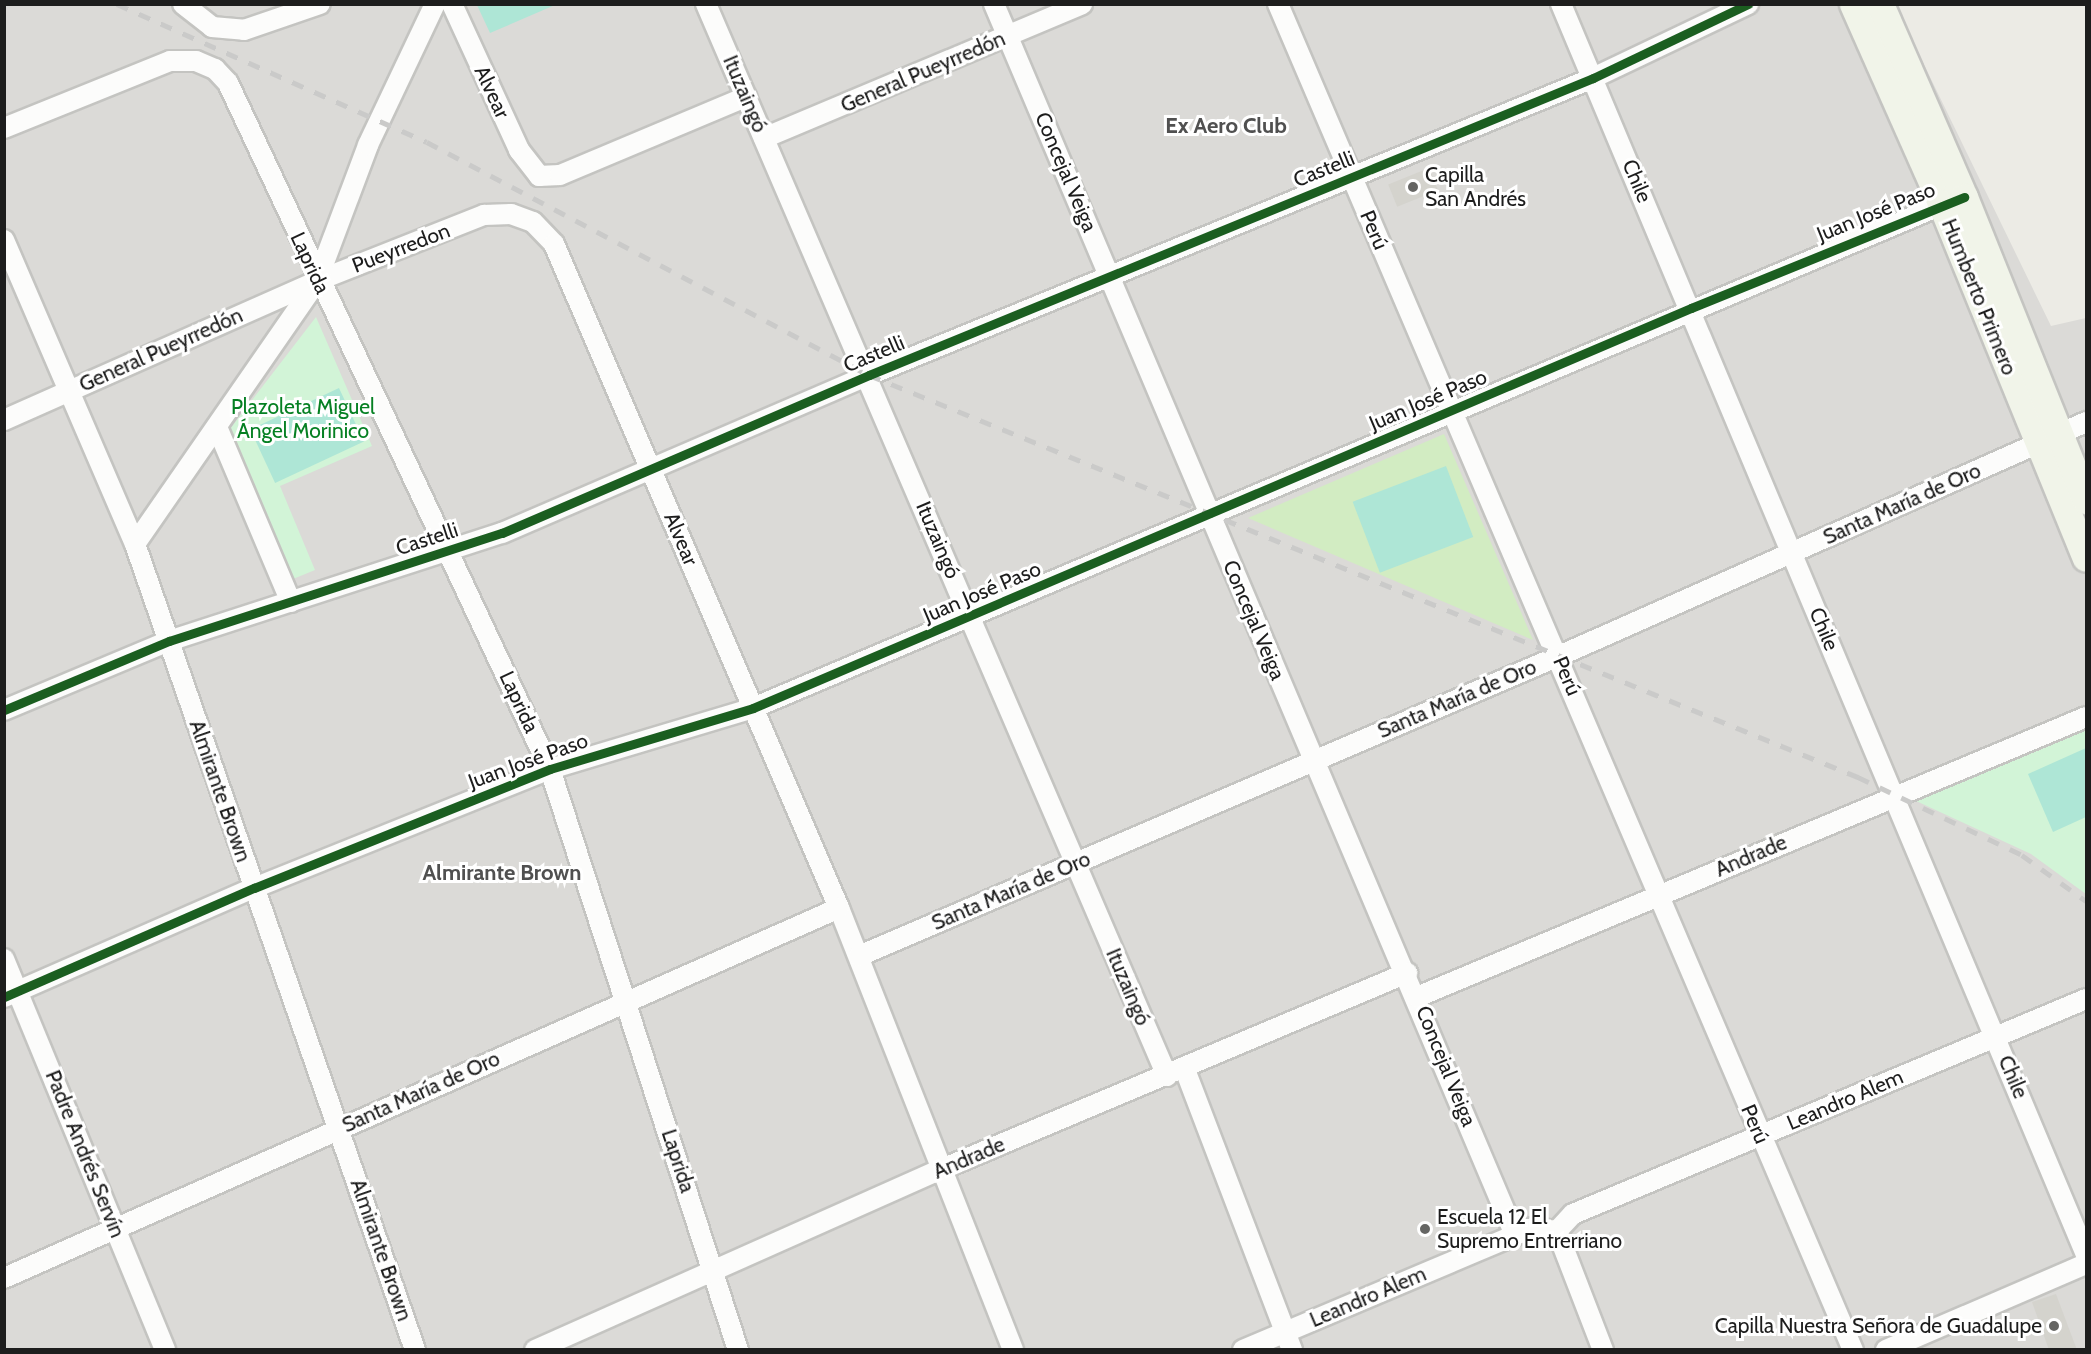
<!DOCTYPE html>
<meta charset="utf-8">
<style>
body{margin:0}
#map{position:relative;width:2091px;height:1354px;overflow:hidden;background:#ecebe5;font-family:Cabin,sans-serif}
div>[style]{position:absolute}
.residential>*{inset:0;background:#dbdad7}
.grass>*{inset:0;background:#d2ecc2}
.park>*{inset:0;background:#d2f4d7}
.pitch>*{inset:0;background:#aee6d6;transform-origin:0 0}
.building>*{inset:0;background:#d4d3cd;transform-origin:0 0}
.roads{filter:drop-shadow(2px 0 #c4c4c1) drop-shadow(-2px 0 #c4c4c1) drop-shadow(0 2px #c4c4c1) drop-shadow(0 -2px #c4c4c1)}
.street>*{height:20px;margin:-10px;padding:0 10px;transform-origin:10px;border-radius:10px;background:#fcfcfb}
.secondary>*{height:27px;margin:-13.5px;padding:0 13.5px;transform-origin:13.5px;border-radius:13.5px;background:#f1f4e9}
.rail>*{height:4.5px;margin-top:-2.25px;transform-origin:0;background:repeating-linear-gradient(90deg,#cacac9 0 12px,transparent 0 24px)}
.cycleway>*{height:9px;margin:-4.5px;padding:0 4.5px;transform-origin:4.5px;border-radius:4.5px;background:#1b5e20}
.dots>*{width:16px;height:16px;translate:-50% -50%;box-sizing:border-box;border:3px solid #fff;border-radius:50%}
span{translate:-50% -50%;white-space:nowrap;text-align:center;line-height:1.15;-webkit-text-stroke:6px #fff;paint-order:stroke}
.street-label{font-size:21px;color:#1d1d1d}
.poi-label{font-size:21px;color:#1d1d1d}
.left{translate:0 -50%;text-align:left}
.right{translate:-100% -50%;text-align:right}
.park-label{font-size:21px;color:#068023}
.neighbourhood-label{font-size:22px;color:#505050;font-weight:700}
.frame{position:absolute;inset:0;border:6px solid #1d1d1d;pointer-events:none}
</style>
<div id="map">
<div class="residential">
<div style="clip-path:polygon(5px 5px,1895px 5px,2051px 326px,2086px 318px,2086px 1349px,5px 1350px)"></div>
</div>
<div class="grass">
<div style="clip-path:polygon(1444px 434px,1533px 640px,1248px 518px)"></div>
</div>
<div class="park">
<div style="clip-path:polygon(316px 317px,372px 446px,280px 486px,315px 570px,276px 586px,216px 447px)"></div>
<div style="clip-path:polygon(2086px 728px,2086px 894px,2031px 854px,1914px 800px)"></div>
</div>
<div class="pitch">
<div style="clip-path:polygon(477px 5px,555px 5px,490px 33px)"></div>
<div style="left:339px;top:388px;width:59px;height:98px;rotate:65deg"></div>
<div style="left:1446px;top:466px;width:76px;height:100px;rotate:69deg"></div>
<div style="clip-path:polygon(2086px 748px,2086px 817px,2053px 832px,2028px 774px)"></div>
</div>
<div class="building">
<div style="left:1429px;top:168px;width:24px;height:44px;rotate:68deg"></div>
<div style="clip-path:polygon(2056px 1294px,2077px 1350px,2049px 1350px,2032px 1302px)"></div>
</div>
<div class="roads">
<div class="street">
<div style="left:183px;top:4px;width:37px;rotate:38deg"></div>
<div style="left:212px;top:27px;width:32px;rotate:5deg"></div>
<div style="left:244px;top:30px;width:80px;rotate:-18.9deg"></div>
<div style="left:452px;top:4px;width:161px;rotate:65.3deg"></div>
<div style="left:519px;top:150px;width:33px;rotate:52deg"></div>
<div style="left:539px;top:176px;width:21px;rotate:-3deg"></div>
<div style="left:560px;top:175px;width:202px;rotate:-22.8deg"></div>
<div style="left:706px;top:4px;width:1167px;rotate:66.73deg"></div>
<div style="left:994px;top:4px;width:1337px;rotate:67.06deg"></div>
<div style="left:1278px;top:4px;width:1464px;rotate:66.87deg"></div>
<div style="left:1561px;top:4px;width:1357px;rotate:67.23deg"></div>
<div style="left:4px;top:128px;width:179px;rotate:-22deg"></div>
<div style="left:170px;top:61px;width:26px"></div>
<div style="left:196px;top:61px;width:21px;rotate:23deg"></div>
<div style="left:215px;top:69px;width:19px;rotate:47deg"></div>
<div style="left:228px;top:83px;width:758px;rotate:64.86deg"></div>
<div style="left:550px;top:769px;width:611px;rotate:72.07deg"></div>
<div style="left:764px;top:138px;width:345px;rotate:-22.8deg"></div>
<div style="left:4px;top:240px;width:331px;rotate:66.7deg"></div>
<div style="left:135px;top:544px;width:853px;rotate:70.84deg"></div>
<div style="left:4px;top:420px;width:342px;rotate:-23.9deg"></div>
<div style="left:317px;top:281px;width:180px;rotate:-21.6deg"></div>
<div style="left:484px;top:215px;width:27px;rotate:-2deg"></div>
<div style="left:511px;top:214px;width:23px;rotate:20deg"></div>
<div style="left:533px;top:222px;width:30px;rotate:46deg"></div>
<div style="left:554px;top:244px;width:723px;rotate:66.77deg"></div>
<div style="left:839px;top:908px;width:475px;rotate:68.5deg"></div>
<div style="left:217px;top:427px;width:190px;rotate:67.1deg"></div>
<div style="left:135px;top:544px;width:320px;rotate:-55.3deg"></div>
<div style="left:317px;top:281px;width:145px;rotate:-69.4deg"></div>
<div style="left:368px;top:145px;width:156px;rotate:-64.6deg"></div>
<div style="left:4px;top:710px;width:179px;rotate:-22.7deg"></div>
<div style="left:169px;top:641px;width:350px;rotate:-18deg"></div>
<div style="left:502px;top:533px;width:400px;rotate:-23.3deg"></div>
<div style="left:869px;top:375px;width:783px;rotate:-22.3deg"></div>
<div style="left:1593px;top:78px;width:172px;rotate:-25.5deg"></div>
<div style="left:859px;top:956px;width:762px;rotate:-23.2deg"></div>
<div style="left:1559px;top:656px;width:577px;rotate:-23.94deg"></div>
<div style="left:4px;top:959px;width:423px;rotate:67.6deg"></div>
<div style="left:4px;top:997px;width:273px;rotate:-23.6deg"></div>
<div style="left:254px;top:888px;width:319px;rotate:-21.9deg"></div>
<div style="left:550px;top:769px;width:212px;rotate:-16.7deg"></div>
<div style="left:753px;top:708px;width:1303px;rotate:-22.94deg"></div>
<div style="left:1417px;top:997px;width:725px;rotate:-22.71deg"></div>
<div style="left:1184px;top:1067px;width:303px;rotate:69.1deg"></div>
<div style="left:1557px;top:1231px;width:128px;rotate:68.9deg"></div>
<div style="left:4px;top:1278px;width:913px;rotate:-23.9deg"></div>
<div style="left:535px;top:1350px;width:445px;rotate:-24deg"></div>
<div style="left:942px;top:1169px;width:505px;rotate:-22.86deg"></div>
<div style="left:1243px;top:1350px;width:295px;rotate:-22.9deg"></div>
<div style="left:1515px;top:1235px;width:19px;rotate:-21deg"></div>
<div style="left:1533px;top:1228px;width:24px;rotate:7deg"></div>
<div style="left:1557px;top:1231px;width:23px;rotate:-47deg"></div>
<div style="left:1573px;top:1214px;width:556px;rotate:-22.74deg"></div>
<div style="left:1886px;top:1350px;width:218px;rotate:-23.3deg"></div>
</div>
<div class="secondary">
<div style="left:1853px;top:4px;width:218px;rotate:66.1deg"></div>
<div style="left:1941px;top:203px;width:383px;rotate:67.8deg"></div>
<div style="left:1880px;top:4px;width:210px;rotate:66.5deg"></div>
<div style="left:1964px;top:197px;width:327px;rotate:68.1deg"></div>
</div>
</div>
<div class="rail">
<div style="left:117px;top:4px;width:339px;rotate:24deg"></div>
<div style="left:427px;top:142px;width:500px;rotate:27.8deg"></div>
<div style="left:869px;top:375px;width:1068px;rotate:22.12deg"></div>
<div style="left:1858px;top:777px;width:182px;rotate:25.4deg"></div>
<div style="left:2022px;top:855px;width:79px;rotate:35.7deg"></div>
</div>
<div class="cycleway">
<div style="left:4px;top:710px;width:179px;rotate:-22.7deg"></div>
<div style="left:169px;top:641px;width:350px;rotate:-18deg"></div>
<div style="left:502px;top:533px;width:400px;rotate:-23.3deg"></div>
<div style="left:869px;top:375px;width:783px;rotate:-22.3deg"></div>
<div style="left:1593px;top:78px;width:172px;rotate:-25.5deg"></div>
<div style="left:4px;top:997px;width:273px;rotate:-23.6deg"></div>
<div style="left:254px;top:888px;width:319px;rotate:-21.9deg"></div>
<div style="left:550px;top:769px;width:212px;rotate:-16.7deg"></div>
<div style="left:753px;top:708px;width:1020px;rotate:-23.1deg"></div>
<div style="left:1691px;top:308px;width:295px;rotate:-22.1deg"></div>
</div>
<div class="dots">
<div style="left:1413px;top:187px;background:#656563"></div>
<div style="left:1425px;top:1229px;background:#656563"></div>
<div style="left:2054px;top:1326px;background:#656563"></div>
</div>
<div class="street-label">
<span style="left:923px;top:72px;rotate:-23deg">General Pueyrredón</span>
<span style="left:492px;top:92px;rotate:65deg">Alvear</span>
<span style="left:745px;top:94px;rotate:67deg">Ituzaingó</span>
<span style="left:1324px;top:169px;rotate:-22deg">Castelli</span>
<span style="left:1066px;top:172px;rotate:67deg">Concejal Veiga</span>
<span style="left:1637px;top:181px;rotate:67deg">Chile</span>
<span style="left:1876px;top:212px;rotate:-22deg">Juan José Paso</span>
<span style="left:1374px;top:230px;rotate:67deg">Perú</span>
<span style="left:401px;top:248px;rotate:-21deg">Pueyrredon</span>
<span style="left:310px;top:263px;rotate:65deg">Laprida</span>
<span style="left:1979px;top:297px;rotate:68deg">Humberto Primero</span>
<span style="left:161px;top:350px;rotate:-24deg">General Pueyrredón</span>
<span style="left:874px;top:354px;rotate:-23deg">Castelli</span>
<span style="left:1428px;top:400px;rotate:-23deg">Juan José Paso</span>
<span style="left:1902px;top:504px;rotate:-24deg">Santa María de Oro</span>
<span style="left:427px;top:539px;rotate:-18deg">Castelli</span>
<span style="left:681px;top:539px;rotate:67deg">Alvear</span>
<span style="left:938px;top:540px;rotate:67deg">Ituzaingó</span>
<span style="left:982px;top:592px;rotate:-23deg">Juan José Paso</span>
<span style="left:1254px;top:620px;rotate:67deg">Concejal Veiga</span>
<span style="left:1824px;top:629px;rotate:67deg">Chile</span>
<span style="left:1567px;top:676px;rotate:67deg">Perú</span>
<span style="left:1457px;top:699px;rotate:-23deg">Santa María de Oro</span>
<span style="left:519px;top:702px;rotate:65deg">Laprida</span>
<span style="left:528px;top:761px;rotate:-20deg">Juan José Paso</span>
<span style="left:220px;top:791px;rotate:71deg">Almirante Brown</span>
<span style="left:1751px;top:856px;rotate:-23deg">Andrade</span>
<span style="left:1011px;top:891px;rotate:-23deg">Santa María de Oro</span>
<span style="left:1128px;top:987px;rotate:67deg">Ituzaingó</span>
<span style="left:1446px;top:1066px;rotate:68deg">Concejal Veiga</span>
<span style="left:2013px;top:1077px;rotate:67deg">Chile</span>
<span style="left:421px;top:1092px;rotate:-24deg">Santa María de Oro</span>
<span style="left:1845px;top:1100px;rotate:-23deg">Leandro Alem</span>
<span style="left:1755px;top:1124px;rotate:67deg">Perú</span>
<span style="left:85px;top:1154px;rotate:68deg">Padre Andrés Servín</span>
<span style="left:969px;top:1158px;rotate:-23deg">Andrade</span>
<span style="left:678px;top:1161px;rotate:72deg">Laprida</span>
<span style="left:381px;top:1250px;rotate:71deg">Almirante Brown</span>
<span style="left:1368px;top:1297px;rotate:-23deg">Leandro Alem</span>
</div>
<div class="poi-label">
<span class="left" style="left:1425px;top:187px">Capilla<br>San Andrés</span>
<span class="left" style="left:1437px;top:1229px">Escuela 12 El<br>Supremo Entrerriano</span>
<span class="right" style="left:2042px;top:1326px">Capilla Nuestra Señora de Guadalupe</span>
</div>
<div class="park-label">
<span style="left:303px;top:419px">Plazoleta Miguel<br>Ángel Morinico</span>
</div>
<div class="neighbourhood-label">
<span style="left:1226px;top:126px">Ex Aero Club</span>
<span style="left:502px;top:873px">Almirante Brown</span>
</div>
<div class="frame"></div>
</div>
